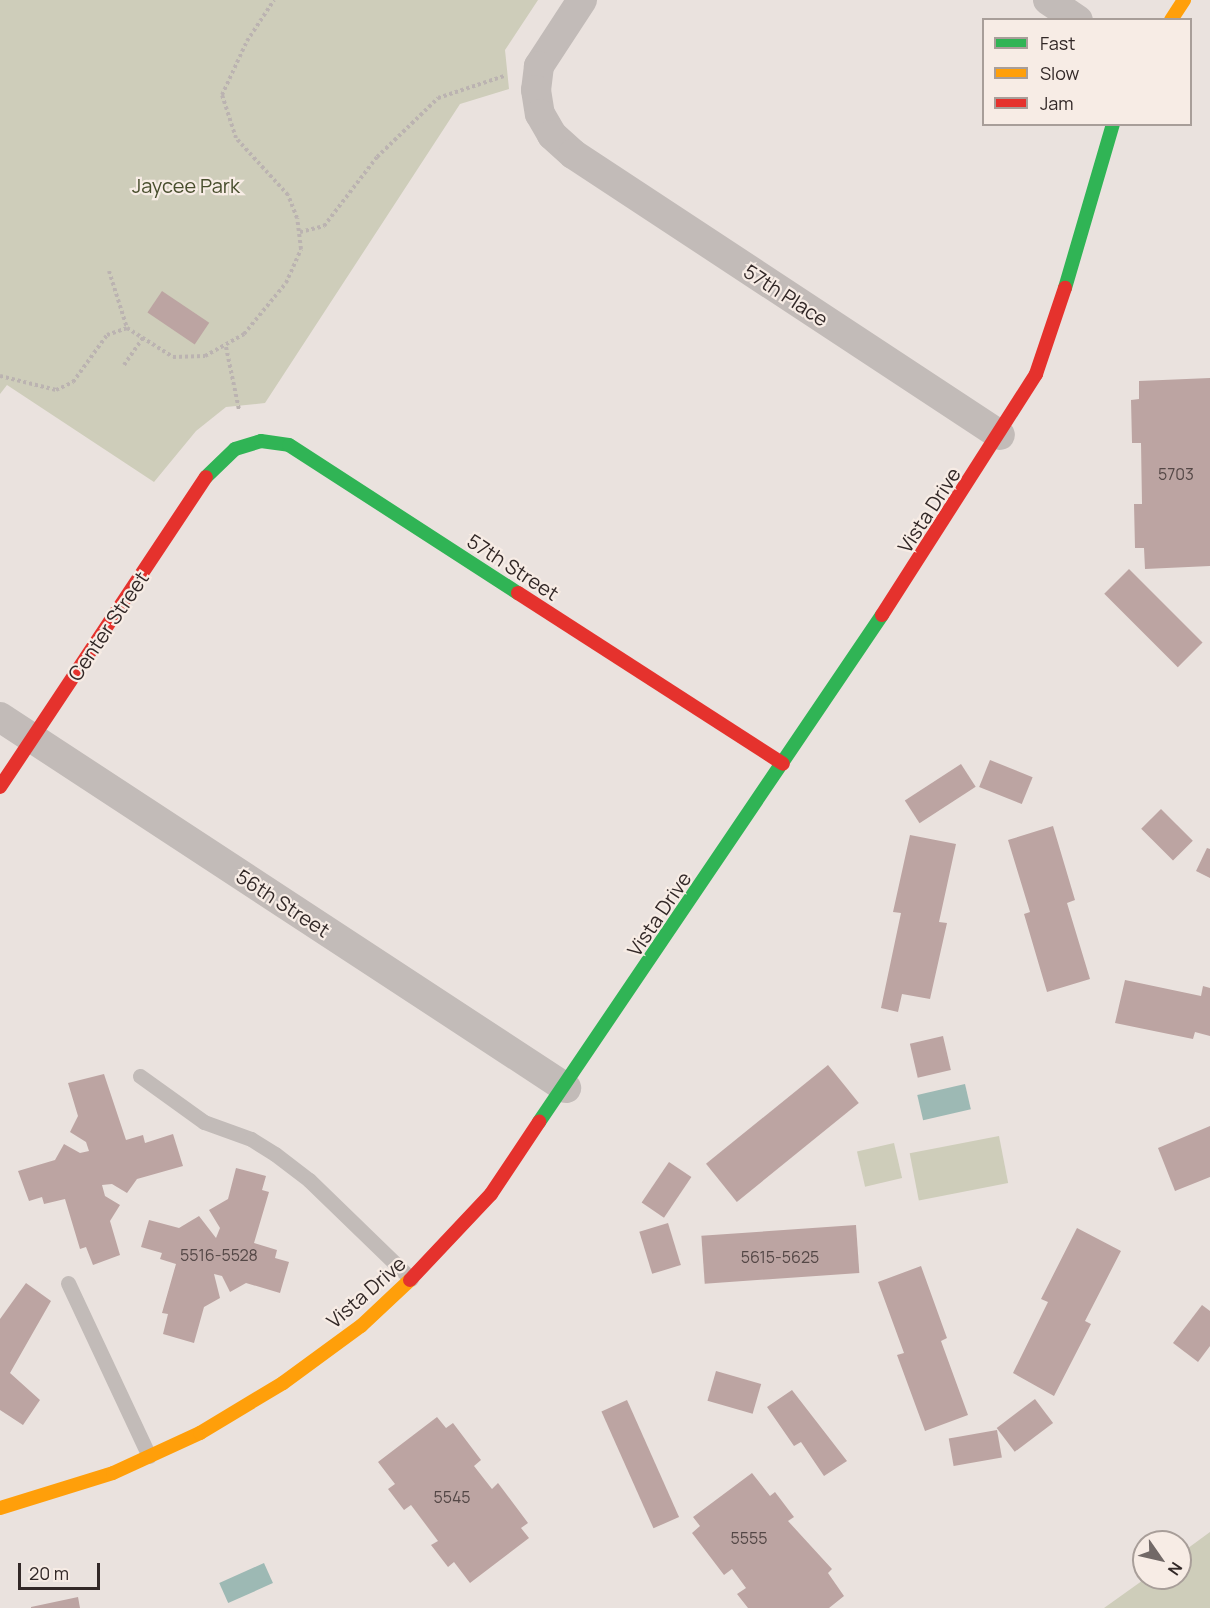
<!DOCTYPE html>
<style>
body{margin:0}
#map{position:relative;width:1210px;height:1608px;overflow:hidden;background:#eae2de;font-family:Manrope,sans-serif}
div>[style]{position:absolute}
.green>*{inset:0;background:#cecdba;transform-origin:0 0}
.water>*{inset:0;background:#9db9b4;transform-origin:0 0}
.building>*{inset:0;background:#bca4a2;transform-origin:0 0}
.path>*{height:4px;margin-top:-2px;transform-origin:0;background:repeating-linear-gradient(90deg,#bbb3b1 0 3px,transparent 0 6px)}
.lane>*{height:15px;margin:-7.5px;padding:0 7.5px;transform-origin:7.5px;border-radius:7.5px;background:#c2bbb8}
.street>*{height:30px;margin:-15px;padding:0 15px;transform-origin:15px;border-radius:15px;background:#c2bbb8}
.fast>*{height:14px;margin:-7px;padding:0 7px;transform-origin:7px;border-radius:7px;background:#30b455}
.slow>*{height:14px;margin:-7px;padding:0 7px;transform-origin:7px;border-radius:7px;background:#ff9f0a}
.jam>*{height:14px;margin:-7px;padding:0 7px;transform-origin:7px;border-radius:7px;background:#e5322d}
span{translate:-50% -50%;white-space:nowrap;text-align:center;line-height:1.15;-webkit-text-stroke:4.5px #f7ece5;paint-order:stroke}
.number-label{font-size:16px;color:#544746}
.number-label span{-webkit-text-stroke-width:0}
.park-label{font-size:20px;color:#484e2d}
.street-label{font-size:20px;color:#322827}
.legend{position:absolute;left:982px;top:18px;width:210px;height:108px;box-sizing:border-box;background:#f7ece5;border:2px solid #a89e99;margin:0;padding:8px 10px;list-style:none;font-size:18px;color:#322827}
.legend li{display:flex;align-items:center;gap:12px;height:30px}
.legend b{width:30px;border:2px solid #a89e99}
.north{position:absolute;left:1132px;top:1530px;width:60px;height:60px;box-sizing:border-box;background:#f7ece5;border:2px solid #a89e99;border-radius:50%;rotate:124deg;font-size:16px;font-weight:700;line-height:24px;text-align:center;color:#322827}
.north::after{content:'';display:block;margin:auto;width:21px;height:27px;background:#726967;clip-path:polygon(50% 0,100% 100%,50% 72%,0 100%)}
.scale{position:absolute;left:18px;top:1563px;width:82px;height:27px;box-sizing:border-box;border:3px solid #322827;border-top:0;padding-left:8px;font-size:18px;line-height:21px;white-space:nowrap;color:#322827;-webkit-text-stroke:4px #f7ece5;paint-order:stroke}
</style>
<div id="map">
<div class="green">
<div style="clip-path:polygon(0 0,538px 0,505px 50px,509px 89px,460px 104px,265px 403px,226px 407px,196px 431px,154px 482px,7px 385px,0 394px)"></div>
<div style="left:999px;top:1136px;width:48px;height:91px;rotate:79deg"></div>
<div style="left:894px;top:1143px;width:36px;height:38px;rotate:77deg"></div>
<div style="clip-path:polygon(1210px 1532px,1210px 1608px,1104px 1608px,1146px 1578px,1180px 1578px,1180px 1554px)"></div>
</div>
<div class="water">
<div style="left:965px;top:1084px;width:26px;height:49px;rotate:77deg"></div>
<div style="left:264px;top:1563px;width:22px;height:49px;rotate:66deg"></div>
</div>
<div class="building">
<div style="left:162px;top:291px;width:57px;height:26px;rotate:34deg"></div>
<div style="clip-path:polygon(1210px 378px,1210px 566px,1145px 569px,1144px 548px,1135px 548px,1134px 504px,1142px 504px,1141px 443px,1132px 443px,1131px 400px,1139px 399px,1139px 381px)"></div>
<div style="left:1129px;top:569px;width:104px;height:35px;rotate:45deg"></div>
<div style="left:990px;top:760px;width:46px;height:29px;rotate:22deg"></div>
<div style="left:961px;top:764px;width:27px;height:67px;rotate:57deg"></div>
<div style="left:1161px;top:809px;width:45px;height:28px;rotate:45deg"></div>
<div style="clip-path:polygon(1053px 826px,1075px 900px,1067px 903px,1090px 979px,1047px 992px,1024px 914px,1030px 912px,1008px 840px)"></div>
<div style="clip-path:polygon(910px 835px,956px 844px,939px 922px,947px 923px,930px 999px,902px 994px,898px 1012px,881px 1008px,901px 913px,893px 912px)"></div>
<div style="clip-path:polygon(1207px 848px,1210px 849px,1210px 878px,1196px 871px)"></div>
<div style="clip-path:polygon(1125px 980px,1201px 996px,1203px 986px,1210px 988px,1210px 1036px,1195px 1032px,1193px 1039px,1115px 1023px)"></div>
<div style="left:943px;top:1036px;width:35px;height:34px;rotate:77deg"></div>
<div style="left:828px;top:1065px;width:49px;height:157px;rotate:51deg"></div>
<div style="clip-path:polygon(104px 1074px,126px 1140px,143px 1135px,145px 1143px,173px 1134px,183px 1166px,137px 1179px,127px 1193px,112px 1184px,102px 1185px,105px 1196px,120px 1205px,110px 1221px,120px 1255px,93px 1265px,86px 1247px,80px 1249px,65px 1199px,44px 1204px,42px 1197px,29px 1201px,18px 1171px,55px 1160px,64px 1144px,80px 1153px,89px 1151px,86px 1142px,70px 1132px,78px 1116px,68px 1083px)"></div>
<div style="clip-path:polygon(1210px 1126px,1210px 1177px,1175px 1191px,1158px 1148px)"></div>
<div style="left:669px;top:1162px;width:27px;height:49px;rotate:34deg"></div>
<div style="clip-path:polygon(236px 1168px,266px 1176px,262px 1190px,269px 1192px,254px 1243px,277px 1250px,275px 1258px,289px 1262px,280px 1293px,246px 1283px,230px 1292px,222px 1276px,214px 1274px,220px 1298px,204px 1307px,194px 1343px,163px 1334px,168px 1314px,162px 1313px,176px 1264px,160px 1259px,162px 1253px,141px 1247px,149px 1220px,179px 1228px,199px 1216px,216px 1238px,220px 1228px,209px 1210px,228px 1199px)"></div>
<div style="left:668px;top:1223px;width:44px;height:30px;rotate:73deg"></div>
<div style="left:856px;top:1225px;width:48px;height:155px;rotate:86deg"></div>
<div style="clip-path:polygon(1077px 1228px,1121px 1251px,1085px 1321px,1091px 1324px,1054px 1396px,1013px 1373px,1048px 1302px,1041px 1299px)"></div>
<div style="clip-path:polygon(921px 1266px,947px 1338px,941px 1341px,968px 1415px,925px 1431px,897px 1355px,904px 1353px,878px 1282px)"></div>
<div style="clip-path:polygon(26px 1283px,51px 1301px,10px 1373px,40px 1400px,23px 1425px,0 1410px,0 1319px)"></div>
<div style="clip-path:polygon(1202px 1305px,1210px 1311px,1210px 1346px,1198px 1362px,1173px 1343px)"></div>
<div style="left:716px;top:1371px;width:47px;height:31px;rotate:16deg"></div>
<div style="clip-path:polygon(792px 1390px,847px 1461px,824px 1476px,801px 1442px,794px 1446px,767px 1407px)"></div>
<div style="left:1035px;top:1399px;width:30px;height:48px;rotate:53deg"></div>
<div style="left:627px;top:1400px;width:128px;height:28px;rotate:66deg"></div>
<div style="clip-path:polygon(437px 1417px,446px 1428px,453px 1423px,481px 1460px,474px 1466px,492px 1489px,498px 1483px,528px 1523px,521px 1528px,529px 1538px,470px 1583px,454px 1562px,448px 1567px,431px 1545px,438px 1541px,411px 1505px,404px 1510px,388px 1489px,395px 1484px,378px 1462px)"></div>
<div style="left:997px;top:1430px;width:28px;height:49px;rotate:80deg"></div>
<div style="clip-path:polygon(752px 1473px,770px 1496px,775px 1492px,794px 1517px,788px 1521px,832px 1569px,828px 1573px,844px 1596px,829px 1608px,748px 1608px,737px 1594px,746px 1588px,732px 1569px,724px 1575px,692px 1533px,700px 1526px,693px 1517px)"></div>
<div style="clip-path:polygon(78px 1597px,80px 1608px,31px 1608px,31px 1607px)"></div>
</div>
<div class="path">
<div style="left:300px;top:232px;width:25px;rotate:-14deg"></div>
<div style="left:324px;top:226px;width:87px;rotate:-52.5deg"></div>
<div style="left:377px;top:157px;width:85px;rotate:-44deg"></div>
<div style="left:438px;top:98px;width:70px;rotate:-18.4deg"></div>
<div style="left:109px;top:271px;width:60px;rotate:72.5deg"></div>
<div style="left:226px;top:347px;width:64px;rotate:78.3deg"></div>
<div style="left:124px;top:365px;width:33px;rotate:-55deg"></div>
<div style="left:0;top:376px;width:58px;rotate:14deg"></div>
<div style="left:56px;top:390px;width:19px;rotate:-25deg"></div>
<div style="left:73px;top:382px;width:58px;rotate:-54.1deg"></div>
<div style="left:107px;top:335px;width:21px;rotate:-19deg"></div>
<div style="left:127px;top:328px;width:54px;rotate:32.2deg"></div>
<div style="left:173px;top:357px;width:32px;rotate:-2deg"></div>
<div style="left:205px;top:356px;width:45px;rotate:-29.4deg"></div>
<div style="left:244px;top:334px;width:66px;rotate:-50.5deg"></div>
<div style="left:286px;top:283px;width:37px;rotate:-66deg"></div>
<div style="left:301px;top:249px;width:31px;rotate:-97deg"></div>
<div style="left:297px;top:218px;width:25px;rotate:-111deg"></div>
<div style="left:288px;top:195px;width:77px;rotate:-132.4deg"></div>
<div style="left:236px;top:138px;width:45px;rotate:-108deg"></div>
<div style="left:222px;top:95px;width:60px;rotate:-65.2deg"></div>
<div style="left:247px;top:41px;width:49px;rotate:-56.6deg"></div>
</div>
<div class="lane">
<div style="left:140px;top:1076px;width:79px;rotate:35.7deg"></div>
<div style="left:204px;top:1122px;width:50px;rotate:19.9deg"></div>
<div style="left:251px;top:1139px;width:28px;rotate:32deg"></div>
<div style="left:275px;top:1154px;width:43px;rotate:37.4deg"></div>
<div style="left:309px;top:1180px;width:142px;rotate:44.1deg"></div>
<div style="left:68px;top:1283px;width:191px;rotate:64.9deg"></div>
</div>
<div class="street">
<div style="left:582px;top:0;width:79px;rotate:123.1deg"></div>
<div style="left:539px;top:66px;width:24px;rotate:97deg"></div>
<div style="left:536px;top:90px;width:24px;rotate:81deg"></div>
<div style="left:540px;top:114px;width:24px;rotate:60deg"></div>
<div style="left:552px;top:135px;width:28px;rotate:42deg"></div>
<div style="left:573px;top:154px;width:511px;rotate:33.35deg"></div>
<div style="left:1048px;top:0;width:36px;rotate:34deg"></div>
<div style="left:0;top:717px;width:677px;rotate:33.24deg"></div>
</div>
<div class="fast">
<div style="left:1065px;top:288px;width:171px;rotate:-73.7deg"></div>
<div style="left:206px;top:477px;width:40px;rotate:-44deg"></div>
<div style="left:235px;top:449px;width:27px;rotate:-17deg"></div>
<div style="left:261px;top:441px;width:28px;rotate:8deg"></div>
<div style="left:289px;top:445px;width:273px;rotate:32.9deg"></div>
<div style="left:539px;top:1122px;width:612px;rotate:-55.92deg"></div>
</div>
<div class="slow">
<div style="left:1171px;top:20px;width:24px;rotate:-57deg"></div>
<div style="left:0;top:1508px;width:118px;rotate:-17.2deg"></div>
<div style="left:113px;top:1473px;width:96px;rotate:-24.7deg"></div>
<div style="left:200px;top:1433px;width:97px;rotate:-31.1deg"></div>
<div style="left:283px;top:1383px;width:97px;rotate:-36.2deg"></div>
<div style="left:361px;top:1326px;width:67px;rotate:-43.2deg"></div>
</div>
<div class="jam">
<div style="left:518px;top:593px;width:315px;rotate:32.8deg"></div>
<div style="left:882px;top:615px;width:286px;rotate:-57.4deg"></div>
<div style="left:1036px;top:374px;width:91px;rotate:-71.4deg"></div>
<div style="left:0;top:787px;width:372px;rotate:-56.4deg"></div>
<div style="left:410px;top:1280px;width:118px;rotate:-46.7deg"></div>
<div style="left:491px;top:1194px;width:87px;rotate:-56.3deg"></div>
</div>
<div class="number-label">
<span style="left:1176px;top:474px">5703</span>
<span style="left:219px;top:1255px">5516-5528</span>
<span style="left:780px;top:1257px">5615-5625</span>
<span style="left:452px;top:1497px">5545</span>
<span style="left:749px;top:1538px">5555</span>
</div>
<div class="park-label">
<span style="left:186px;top:185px">Jaycee Park</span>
</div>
<div class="street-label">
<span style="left:786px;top:295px;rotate:33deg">57th Place</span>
<span style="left:929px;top:510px;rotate:-57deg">Vista Drive</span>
<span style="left:513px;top:567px;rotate:33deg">57th Street</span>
<span style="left:108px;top:626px;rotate:-56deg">Center Street</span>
<span style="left:283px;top:903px;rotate:33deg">56th Street</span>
<span style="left:659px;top:914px;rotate:-56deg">Vista Drive</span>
<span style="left:366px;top:1292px;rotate:-41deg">Vista Drive</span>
</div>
<ul class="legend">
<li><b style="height:8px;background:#30b455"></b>Fast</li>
<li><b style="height:8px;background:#ff9f0a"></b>Slow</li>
<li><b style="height:8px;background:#e5322d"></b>Jam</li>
</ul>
<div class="north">N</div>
<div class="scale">20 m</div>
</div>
